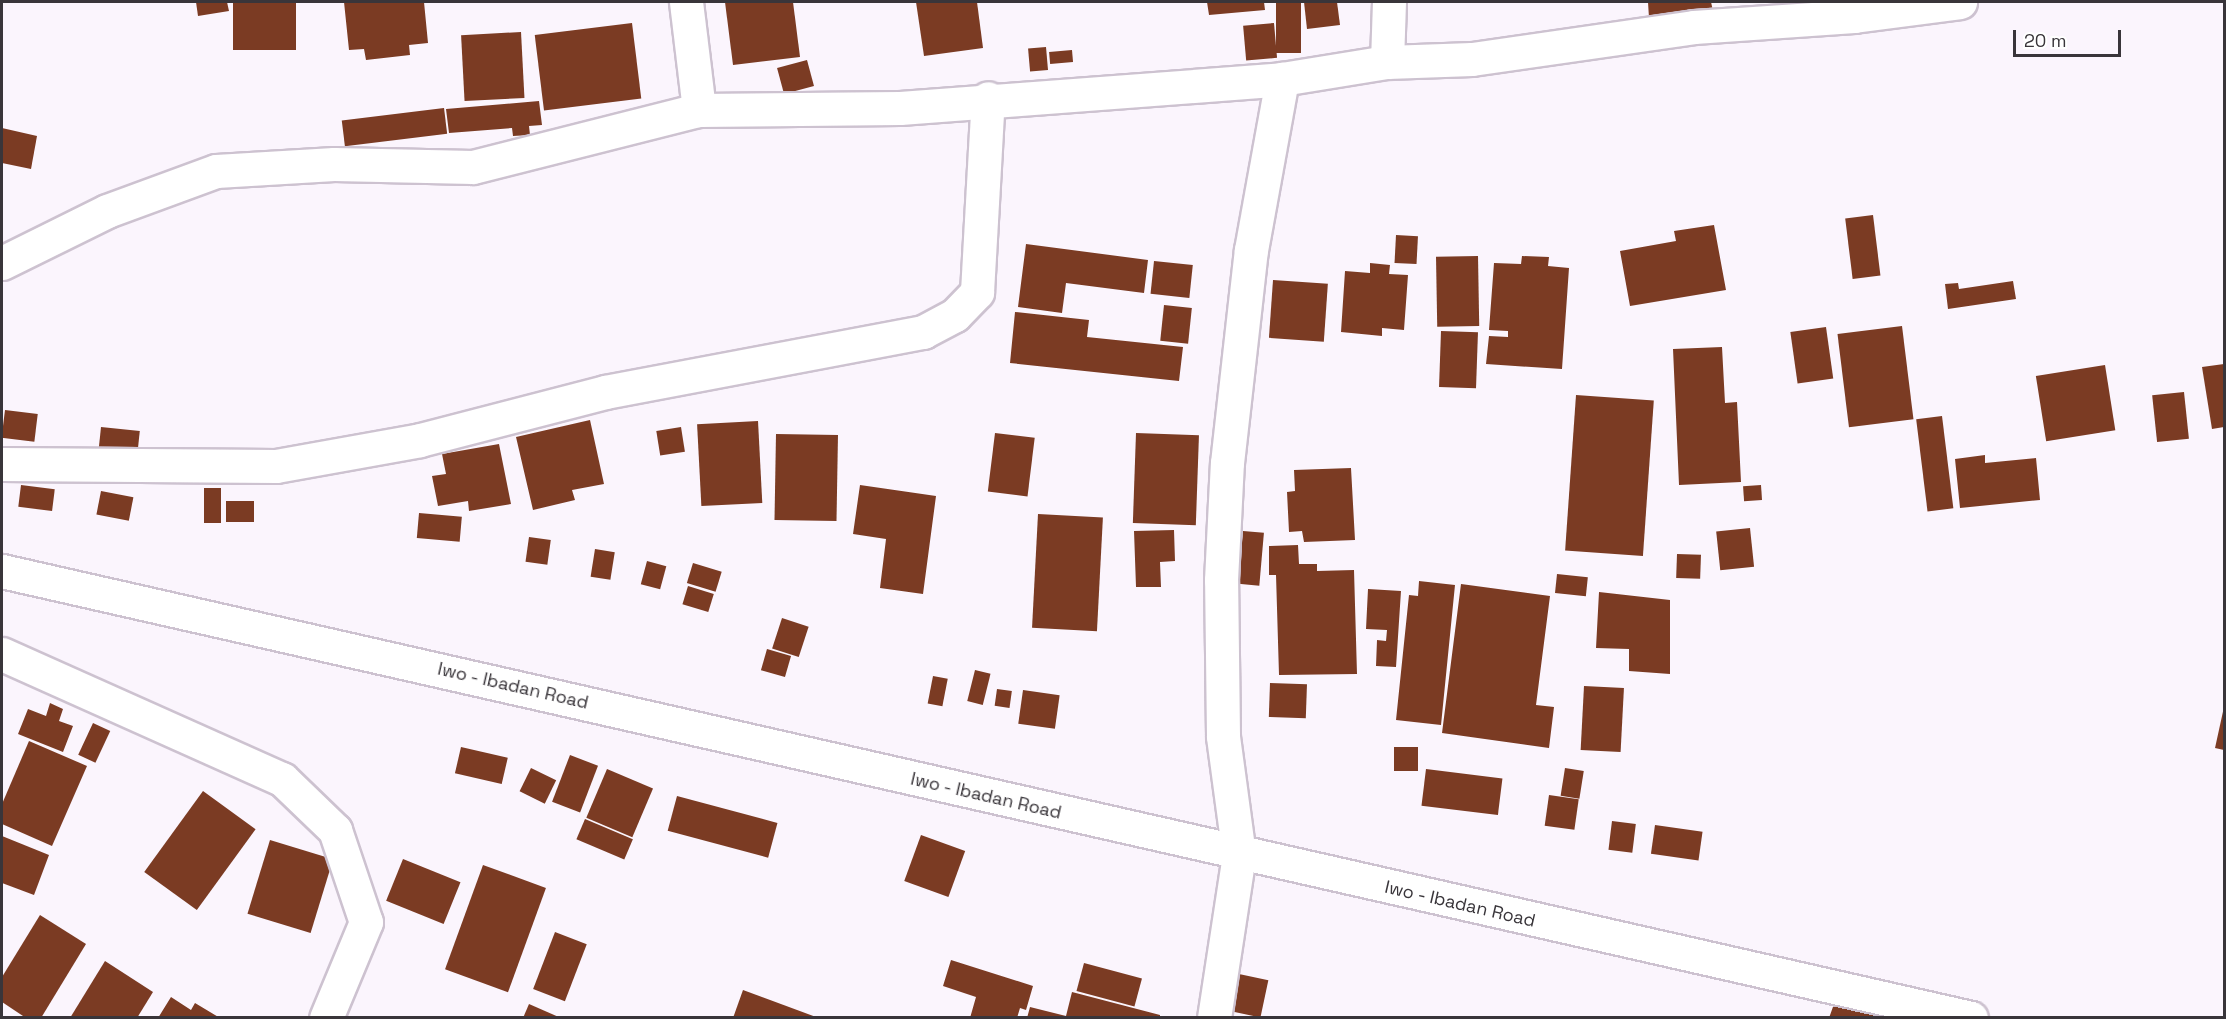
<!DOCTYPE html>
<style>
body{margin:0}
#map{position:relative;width:2226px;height:1019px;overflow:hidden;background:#fbf5fd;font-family:"Space Grotesk",sans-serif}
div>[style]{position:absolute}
.building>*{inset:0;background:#7b3b23;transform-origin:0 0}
.roads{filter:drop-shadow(2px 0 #cdc2d0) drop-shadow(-2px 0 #cdc2d0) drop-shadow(0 2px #cdc2d0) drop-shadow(0 -2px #cdc2d0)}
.minor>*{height:33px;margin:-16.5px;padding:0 16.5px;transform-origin:16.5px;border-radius:16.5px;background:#fff}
.major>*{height:33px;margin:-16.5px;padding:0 16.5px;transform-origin:16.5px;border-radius:16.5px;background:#fff}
span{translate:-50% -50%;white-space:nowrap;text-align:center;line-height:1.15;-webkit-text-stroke:6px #fff;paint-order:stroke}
.street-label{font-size:18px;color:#39353a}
.frame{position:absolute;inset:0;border:3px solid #39353a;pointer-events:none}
.scale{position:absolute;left:2013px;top:30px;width:108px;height:27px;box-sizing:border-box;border:3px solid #39353a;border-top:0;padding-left:8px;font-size:18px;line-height:21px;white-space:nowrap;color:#39353a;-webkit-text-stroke:4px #fff;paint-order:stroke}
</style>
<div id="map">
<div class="building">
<div style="clip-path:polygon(196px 2px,227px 2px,229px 11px,198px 16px)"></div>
<div style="left:233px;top:2px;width:63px;height:48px"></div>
<div style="clip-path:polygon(344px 2px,424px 2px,428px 43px,409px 45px,410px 55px,366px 60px,364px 49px,349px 50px)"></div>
<div style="clip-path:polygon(725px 2px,793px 2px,800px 57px,733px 65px)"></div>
<div style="clip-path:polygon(916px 2px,977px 2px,983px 48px,924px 56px)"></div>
<div style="clip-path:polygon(1207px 2px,1264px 2px,1265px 10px,1209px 15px)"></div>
<div style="left:1276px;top:2px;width:25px;height:51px"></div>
<div style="clip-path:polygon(1304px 2px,1337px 2px,1340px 25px,1307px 29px)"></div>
<div style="clip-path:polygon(1648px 2px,1711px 2px,1713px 11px,1649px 18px)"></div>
<div style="left:632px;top:23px;width:76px;height:98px;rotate:83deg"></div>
<div style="left:1274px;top:23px;width:35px;height:31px;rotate:85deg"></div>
<div style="left:521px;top:32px;width:66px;height:60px;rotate:87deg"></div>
<div style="left:1046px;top:47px;width:23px;height:18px;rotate:85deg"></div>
<div style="left:1072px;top:50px;width:12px;height:23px;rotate:85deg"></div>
<div style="left:807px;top:60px;width:27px;height:31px;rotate:75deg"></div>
<div style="clip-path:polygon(539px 101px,542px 125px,529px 126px,530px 135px,513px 136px,512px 128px,449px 133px,446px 109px)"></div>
<div style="left:444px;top:108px;width:26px;height:103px;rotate:83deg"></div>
<div style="clip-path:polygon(2px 128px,37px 136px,31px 169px,2px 163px)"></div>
<div style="left:1873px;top:215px;width:61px;height:28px;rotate:83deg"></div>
<div style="clip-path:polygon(1714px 225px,1726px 290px,1630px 306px,1620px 251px,1676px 241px,1674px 231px)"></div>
<div style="left:1396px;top:235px;width:22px;height:28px;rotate:3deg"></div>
<div style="clip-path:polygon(1026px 244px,1148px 260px,1144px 293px,1066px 283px,1062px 313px,1018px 307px)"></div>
<div style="left:1478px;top:256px;width:70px;height:42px;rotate:89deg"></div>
<div style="clip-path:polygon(1522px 256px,1549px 257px,1548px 266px,1569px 268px,1562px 369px,1486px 364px,1489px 336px,1508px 337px,1508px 331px,1489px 330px,1494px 263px,1521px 264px)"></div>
<div style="left:1154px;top:261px;width:39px;height:33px;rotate:6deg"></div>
<div style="clip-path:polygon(1370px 263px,1390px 265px,1389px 274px,1408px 275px,1404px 330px,1382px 328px,1382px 336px,1341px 332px,1345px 271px,1370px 273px)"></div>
<div style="left:1273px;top:280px;width:55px;height:58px;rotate:4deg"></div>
<div style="clip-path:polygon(2013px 281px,2016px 299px,1948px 309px,1945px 284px,1958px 283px,1959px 289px)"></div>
<div style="left:1164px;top:305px;width:28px;height:36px;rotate:6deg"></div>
<div style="clip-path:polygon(1015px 312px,1089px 320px,1087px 337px,1183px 347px,1179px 381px,1010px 363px)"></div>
<div style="left:1902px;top:326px;width:94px;height:65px;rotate:83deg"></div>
<div style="left:1826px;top:327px;width:52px;height:36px;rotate:82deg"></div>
<div style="left:1441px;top:331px;width:37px;height:56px;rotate:2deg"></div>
<div style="clip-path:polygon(1722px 347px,1725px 403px,1737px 402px,1741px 482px,1679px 485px,1673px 349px)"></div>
<div style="clip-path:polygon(2224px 364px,2224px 427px,2212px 429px,2202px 367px)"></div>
<div style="left:2105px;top:365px;width:66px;height:70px;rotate:81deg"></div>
<div style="left:2184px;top:392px;width:47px;height:32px;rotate:84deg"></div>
<div style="left:1576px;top:395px;width:78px;height:156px;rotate:4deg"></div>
<div style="left:5px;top:410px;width:33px;height:28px;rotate:7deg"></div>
<div style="left:1942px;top:416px;width:93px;height:26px;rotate:83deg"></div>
<div style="clip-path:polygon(590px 420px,604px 484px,572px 490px,575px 500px,533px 510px,516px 437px)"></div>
<div style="left:758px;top:421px;width:82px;height:61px;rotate:87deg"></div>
<div style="left:101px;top:427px;width:39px;height:22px;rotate:6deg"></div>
<div style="left:681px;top:427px;width:25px;height:25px;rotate:81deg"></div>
<div style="left:995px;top:433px;width:40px;height:59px;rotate:7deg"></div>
<div style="left:1136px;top:433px;width:63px;height:90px;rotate:2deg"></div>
<div style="left:776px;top:434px;width:62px;height:86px;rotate:1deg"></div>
<div style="clip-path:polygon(499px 444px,511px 504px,469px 511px,468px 501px,438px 506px,432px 476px,446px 474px,442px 454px)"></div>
<div style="clip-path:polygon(1985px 455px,1985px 463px,2036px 458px,2040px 500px,1960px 508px,1955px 459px)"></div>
<div style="clip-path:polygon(1351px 468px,1355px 540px,1304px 542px,1302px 531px,1289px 532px,1287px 492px,1295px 491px,1294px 470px)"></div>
<div style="left:21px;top:485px;width:34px;height:22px;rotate:7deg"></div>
<div style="clip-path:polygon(860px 485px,936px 496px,923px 594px,880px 588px,886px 539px,853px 534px)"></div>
<div style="left:1761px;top:485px;width:15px;height:18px;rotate:86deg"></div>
<div style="left:204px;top:488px;width:17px;height:35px"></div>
<div style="left:101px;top:491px;width:33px;height:24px;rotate:11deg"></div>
<div style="left:226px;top:501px;width:28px;height:21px"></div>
<div style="left:419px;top:513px;width:43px;height:25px;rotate:5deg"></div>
<div style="left:1038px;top:514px;width:65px;height:114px;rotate:3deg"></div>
<div style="left:1750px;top:528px;width:39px;height:34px;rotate:84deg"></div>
<div style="clip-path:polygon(1174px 530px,1175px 561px,1160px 562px,1161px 587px,1136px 587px,1134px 531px)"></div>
<div style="left:1243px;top:531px;width:21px;height:53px;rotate:5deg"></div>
<div style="left:529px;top:537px;width:22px;height:25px;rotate:8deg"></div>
<div style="clip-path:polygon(1298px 545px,1299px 564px,1317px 564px,1317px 571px,1354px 570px,1357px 674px,1279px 675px,1276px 575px,1269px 575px,1269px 546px)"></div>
<div style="left:595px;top:549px;width:20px;height:28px;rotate:9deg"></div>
<div style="left:1677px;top:554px;width:24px;height:24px;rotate:2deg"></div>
<div style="left:647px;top:561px;width:20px;height:24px;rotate:15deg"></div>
<div style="left:693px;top:563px;width:30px;height:21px;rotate:17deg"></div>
<div style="left:1557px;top:574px;width:31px;height:19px;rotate:6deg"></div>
<div style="clip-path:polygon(1419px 581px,1455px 585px,1441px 725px,1396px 720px,1409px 595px,1418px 596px)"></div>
<div style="clip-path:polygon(1461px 584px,1550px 596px,1536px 705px,1554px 707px,1549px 748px,1442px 733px)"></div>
<div style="left:688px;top:586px;width:27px;height:19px;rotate:17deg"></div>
<div style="clip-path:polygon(1368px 589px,1401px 591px,1396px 667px,1376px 666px,1377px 640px,1386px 641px,1387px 630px,1366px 629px)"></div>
<div style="clip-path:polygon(1599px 592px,1670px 600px,1670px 674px,1629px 671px,1629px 649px,1596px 648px)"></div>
<div style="left:782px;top:618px;width:28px;height:32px;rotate:18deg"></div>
<div style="left:767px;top:649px;width:25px;height:22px;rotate:16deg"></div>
<div style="left:975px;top:670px;width:16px;height:32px;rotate:14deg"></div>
<div style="left:933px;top:676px;width:15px;height:28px;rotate:11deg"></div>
<div style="left:1270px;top:683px;width:37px;height:34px;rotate:2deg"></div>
<div style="left:1584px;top:686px;width:40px;height:64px;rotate:3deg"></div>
<div style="left:997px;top:689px;width:15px;height:17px;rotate:8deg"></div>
<div style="left:1023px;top:690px;width:37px;height:34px;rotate:8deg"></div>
<div style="clip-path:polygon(50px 703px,63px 709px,59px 721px,73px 726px,63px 752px,18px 734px,28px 709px,46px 716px)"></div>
<div style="clip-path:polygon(2224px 707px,2224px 750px,2215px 748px)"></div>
<div style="left:93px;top:723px;width:19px;height:35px;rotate:25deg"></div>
<div style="clip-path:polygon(29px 741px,87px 766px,52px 846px,2px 824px,2px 804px)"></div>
<div style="left:461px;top:747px;width:48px;height:27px;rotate:13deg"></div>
<div style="left:1394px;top:747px;width:24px;height:24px"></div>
<div style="left:570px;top:755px;width:30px;height:50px;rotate:21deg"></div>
<div style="left:531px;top:768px;width:28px;height:26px;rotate:26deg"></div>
<div style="left:1565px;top:768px;width:19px;height:28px;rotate:9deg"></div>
<div style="left:607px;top:769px;width:50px;height:53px;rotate:23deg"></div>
<div style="left:1426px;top:769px;width:77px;height:37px;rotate:7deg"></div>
<div style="left:203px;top:791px;width:65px;height:100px;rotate:36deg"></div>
<div style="left:1549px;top:795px;width:30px;height:31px;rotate:8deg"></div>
<div style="left:677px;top:796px;width:104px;height:36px;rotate:15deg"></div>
<div style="left:585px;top:819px;width:52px;height:22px;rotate:23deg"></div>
<div style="left:1612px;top:821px;width:24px;height:29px;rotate:7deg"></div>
<div style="left:1655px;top:825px;width:48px;height:29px;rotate:8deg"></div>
<div style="left:921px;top:835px;width:47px;height:49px;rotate:20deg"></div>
<div style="clip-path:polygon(2px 836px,49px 855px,34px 895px,2px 883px)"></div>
<div style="left:270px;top:840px;width:66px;height:77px;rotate:17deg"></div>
<div style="left:403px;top:859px;width:62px;height:45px;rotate:22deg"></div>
<div style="left:483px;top:865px;width:67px;height:111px;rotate:20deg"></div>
<div style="clip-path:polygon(40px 915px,86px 944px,41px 1018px,26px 1018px,2px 1002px,2px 977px)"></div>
<div style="left:555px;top:932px;width:34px;height:61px;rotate:21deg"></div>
<div style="clip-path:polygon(951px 960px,1033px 986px,1026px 1010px,1020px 1008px,1017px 1018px,970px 1018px,976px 997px,943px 986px)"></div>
<div style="clip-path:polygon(105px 961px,153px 992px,137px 1018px,70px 1018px)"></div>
<div style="left:1084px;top:963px;width:60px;height:29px;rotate:15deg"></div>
<div style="left:1239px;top:974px;width:30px;height:38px;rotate:12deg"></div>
<div style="clip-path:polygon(743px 990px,816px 1017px,816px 1018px,733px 1018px)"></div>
<div style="clip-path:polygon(1072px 992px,1160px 1015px,1160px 1018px,1027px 1018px,1030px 1007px,1066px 1016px)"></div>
<div style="clip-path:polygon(171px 997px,191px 1010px,195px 1003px,220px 1018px,158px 1018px)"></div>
<div style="clip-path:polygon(1817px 999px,1886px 1006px,1883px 1018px,1829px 1018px,1834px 1004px)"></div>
<div style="clip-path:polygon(529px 1004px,561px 1018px,523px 1018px)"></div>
</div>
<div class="roads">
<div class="minor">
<div style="left:686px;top:2px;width:109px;rotate:83.1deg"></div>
<div style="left:1387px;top:62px;width:60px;rotate:-88.1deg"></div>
<div style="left:2px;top:263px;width:117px;rotate:-26.3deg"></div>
<div style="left:107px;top:211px;width:116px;rotate:-20.2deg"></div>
<div style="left:216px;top:171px;width:118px;rotate:-3.4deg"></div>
<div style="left:334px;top:164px;width:139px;rotate:1.2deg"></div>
<div style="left:473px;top:167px;width:233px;rotate:-14.2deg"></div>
<div style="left:699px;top:110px;width:201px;rotate:-0.6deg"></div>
<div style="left:900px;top:108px;width:383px;rotate:-4.3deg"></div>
<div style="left:1282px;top:79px;width:106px;rotate:-9.2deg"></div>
<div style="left:1387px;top:62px;width:85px;rotate:-2deg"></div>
<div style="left:1472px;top:59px;width:224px;rotate:-8.2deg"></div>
<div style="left:1694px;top:27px;width:160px;rotate:-3.9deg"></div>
<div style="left:1854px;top:16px;width:107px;rotate:-7.5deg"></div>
<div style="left:2px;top:464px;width:274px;rotate:0.4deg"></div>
<div style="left:276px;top:466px;width:146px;rotate:-10.2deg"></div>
<div style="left:420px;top:440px;width:191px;rotate:-14.5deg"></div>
<div style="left:605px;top:392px;width:324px;rotate:-10.7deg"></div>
<div style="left:923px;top:332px;width:36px;rotate:-28deg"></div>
<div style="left:955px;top:315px;width:32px;rotate:-46deg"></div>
<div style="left:977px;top:292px;width:194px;rotate:-86.8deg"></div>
<div style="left:2px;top:654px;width:307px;rotate:24.1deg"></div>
<div style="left:282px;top:779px;width:74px;rotate:43.9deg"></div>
<div style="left:335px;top:830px;width:97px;rotate:71.4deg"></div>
<div style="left:366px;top:922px;width:104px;rotate:112.6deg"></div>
<div style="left:1214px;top:1018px;width:165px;rotate:-81.3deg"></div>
<div style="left:1239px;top:855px;width:120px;rotate:-97.7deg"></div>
<div style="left:1223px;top:736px;width:156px;rotate:-90.7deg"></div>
<div style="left:1221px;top:580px;width:117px;rotate:-87.1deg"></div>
<div style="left:1227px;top:463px;width:214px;rotate:-83.6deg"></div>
<div style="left:1251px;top:250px;width:174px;rotate:-79.7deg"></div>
</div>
<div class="major">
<div style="left:2px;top:571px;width:2019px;rotate:12.79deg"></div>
</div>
</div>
<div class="street-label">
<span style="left:513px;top:686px;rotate:13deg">Iwo - Ibadan Road</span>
<span style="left:986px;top:796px;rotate:13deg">Iwo - Ibadan Road</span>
<span style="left:1460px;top:904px;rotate:13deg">Iwo - Ibadan Road</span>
</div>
<div class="frame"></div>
<div class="scale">20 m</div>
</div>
